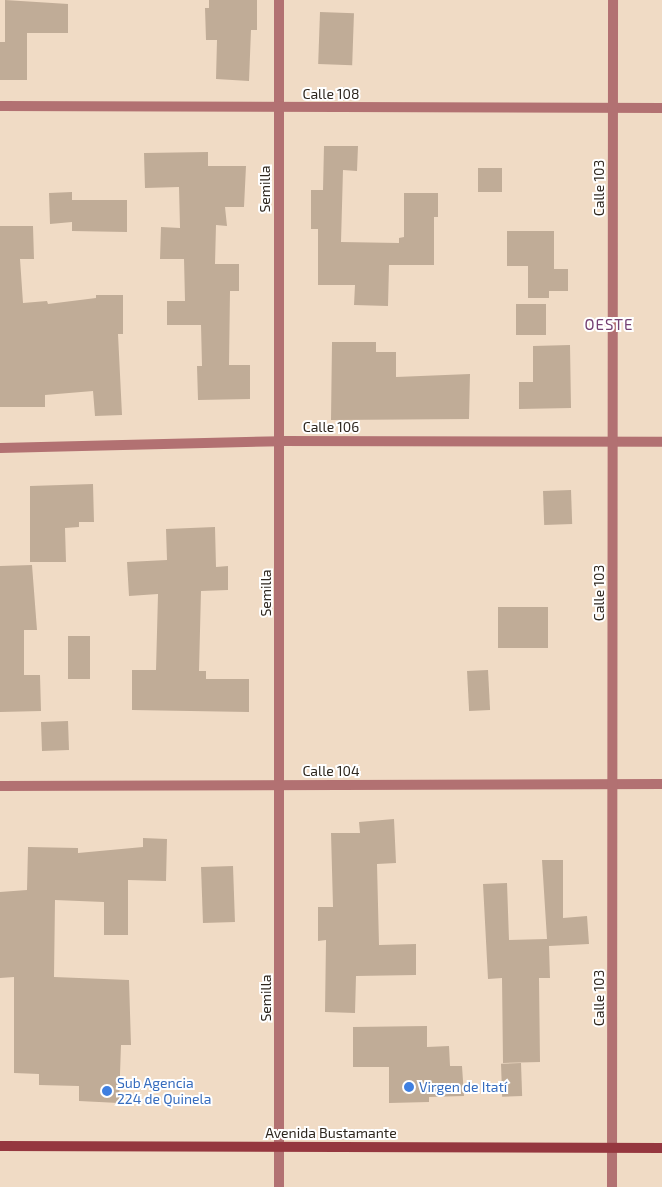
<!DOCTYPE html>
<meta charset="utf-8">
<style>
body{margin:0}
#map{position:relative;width:662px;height:1187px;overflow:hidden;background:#f0dbc5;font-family:"Exo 2",sans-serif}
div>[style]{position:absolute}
.building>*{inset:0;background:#c0ac97;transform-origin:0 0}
.minor>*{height:10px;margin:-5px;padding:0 5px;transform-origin:5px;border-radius:5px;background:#b27172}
.secondary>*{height:10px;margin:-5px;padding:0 5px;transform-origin:5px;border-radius:5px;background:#95373f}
.dots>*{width:14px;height:14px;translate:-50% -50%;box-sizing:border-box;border:2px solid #fff;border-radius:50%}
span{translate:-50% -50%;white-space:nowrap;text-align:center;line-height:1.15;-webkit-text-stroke:4px #fff;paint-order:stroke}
.street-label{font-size:14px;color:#2e271f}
.shop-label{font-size:14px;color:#366cbe}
.left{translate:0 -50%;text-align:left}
.neighbourhood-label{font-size:15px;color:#754173;letter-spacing:1px}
</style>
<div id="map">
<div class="building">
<div style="clip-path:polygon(5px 0,68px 4px,68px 33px,27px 33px,27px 80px,0 80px,0 42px,5px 42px)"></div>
<div style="clip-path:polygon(209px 0,257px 0,257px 30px,251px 30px,249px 81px,216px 79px,217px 40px,206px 40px,205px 8px,209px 8px)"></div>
<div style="left:320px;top:12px;width:34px;height:52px;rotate:2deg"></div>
<div style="clip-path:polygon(324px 146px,358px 146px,357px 171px,343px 170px,341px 242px,399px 243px,399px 238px,404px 237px,404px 193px,438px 193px,438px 217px,434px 217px,434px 265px,389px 265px,388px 306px,354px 305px,355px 285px,318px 285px,318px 229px,311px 229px,311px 190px,323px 190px)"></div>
<div style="clip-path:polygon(208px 152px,208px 166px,246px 166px,244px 207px,225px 207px,227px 226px,216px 225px,215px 264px,239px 264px,239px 291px,230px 291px,229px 365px,250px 365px,250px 399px,198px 400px,197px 366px,202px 366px,201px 325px,167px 325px,167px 301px,185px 301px,184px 259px,160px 259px,161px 227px,180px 228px,179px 187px,145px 188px,144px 153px)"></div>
<div style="left:478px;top:168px;width:24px;height:24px"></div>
<div style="clip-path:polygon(72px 192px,72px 200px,127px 200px,127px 232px,72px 231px,72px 222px,50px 224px,49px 193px)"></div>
<div style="clip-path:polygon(0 226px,33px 226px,34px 259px,20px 259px,23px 303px,47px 301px,48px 304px,96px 298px,96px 295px,123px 295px,123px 334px,118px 334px,122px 415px,95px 416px,93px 391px,45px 395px,45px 407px,0 407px)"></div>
<div style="clip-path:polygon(507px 231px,554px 231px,554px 269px,568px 269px,568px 291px,549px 291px,549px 298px,528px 298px,528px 266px,507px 266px)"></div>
<div style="left:516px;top:304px;width:30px;height:31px"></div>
<div style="clip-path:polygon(332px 342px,376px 342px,376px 352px,396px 352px,396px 377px,470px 374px,469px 419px,331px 420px)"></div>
<div style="clip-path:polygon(570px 345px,571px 408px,519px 409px,519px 382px,533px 382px,533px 346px)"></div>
<div style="clip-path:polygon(93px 484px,94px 522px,79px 522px,79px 527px,65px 528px,66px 562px,30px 562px,30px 486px)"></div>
<div style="left:571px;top:490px;width:34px;height:28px;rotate:88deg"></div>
<div style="clip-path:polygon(215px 527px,216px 567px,228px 566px,228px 590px,201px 591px,199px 671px,206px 671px,206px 679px,249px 679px,249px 712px,132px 710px,132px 670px,156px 670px,158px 594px,129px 596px,127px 562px,167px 560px,166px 529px)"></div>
<div style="clip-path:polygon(32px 565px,37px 630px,24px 630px,24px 675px,40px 675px,41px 711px,0 712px,0 566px)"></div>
<div style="left:498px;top:607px;width:50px;height:41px"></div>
<div style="left:68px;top:636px;width:22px;height:43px"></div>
<div style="left:488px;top:670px;width:40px;height:21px;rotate:87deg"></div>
<div style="left:68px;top:721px;width:29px;height:27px;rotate:88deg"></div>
<div style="clip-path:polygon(394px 819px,396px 863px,377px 864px,379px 945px,416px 944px,416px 975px,356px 976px,355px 1013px,325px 1012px,326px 940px,318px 941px,318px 907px,333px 907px,331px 833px,360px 833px,359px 822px)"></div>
<div style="clip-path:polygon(143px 838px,167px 839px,166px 881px,128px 880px,128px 935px,104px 935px,104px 902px,55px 900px,54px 977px,129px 980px,131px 1045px,121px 1045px,119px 1103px,79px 1101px,79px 1086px,39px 1085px,39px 1074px,14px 1073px,14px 977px,0 978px,0 892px,27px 890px,28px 847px,78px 848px,78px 853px,143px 847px)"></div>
<div style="clip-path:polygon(542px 860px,563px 860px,563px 918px,587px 916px,589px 944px,549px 946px,550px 978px,539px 978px,540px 1062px,503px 1063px,502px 978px,488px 979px,483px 884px,507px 883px,509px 940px,547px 939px)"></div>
<div style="left:233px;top:866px;width:56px;height:32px;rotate:88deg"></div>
<div style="clip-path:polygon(427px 1026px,427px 1047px,449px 1046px,450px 1066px,462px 1066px,464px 1096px,429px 1097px,429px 1102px,389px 1103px,389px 1067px,353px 1067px,353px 1027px)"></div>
<div style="left:521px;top:1063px;width:33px;height:20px;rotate:88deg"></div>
</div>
<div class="minor">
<div style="left:279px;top:0;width:1187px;rotate:90deg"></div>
<div style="left:0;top:106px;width:662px;rotate:0.17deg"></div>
<div style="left:0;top:448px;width:280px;rotate:-1.4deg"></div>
<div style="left:280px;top:441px;width:382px;rotate:0.1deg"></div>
<div style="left:0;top:786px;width:662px;rotate:-0.17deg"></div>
<div style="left:612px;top:1187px;width:1187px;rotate:-89.95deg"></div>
</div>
<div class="secondary">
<div style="left:0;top:1146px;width:662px;rotate:0.17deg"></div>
</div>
<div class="dots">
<div style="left:409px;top:1087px;background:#3f7fe0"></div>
<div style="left:107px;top:1091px;background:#3f7fe0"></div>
</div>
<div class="street-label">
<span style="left:331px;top:94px">Calle 108</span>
<span style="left:599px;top:188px;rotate:-90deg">Calle 103</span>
<span style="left:265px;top:189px;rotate:-90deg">Semilla</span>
<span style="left:331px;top:427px">Calle 106</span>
<span style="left:266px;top:593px;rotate:-90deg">Semilla</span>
<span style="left:599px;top:593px;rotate:-90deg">Calle 103</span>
<span style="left:331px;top:771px">Calle 104</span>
<span style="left:266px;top:998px;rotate:-90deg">Semilla</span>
<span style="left:599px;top:998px;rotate:-90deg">Calle 103</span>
<span style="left:331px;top:1133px">Avenida Bustamante</span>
</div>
<div class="shop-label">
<span class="left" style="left:117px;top:1091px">Sub Agencia<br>224 de Quinela</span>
<span class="left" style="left:419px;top:1087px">Virgen de Itatí</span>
</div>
<div class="neighbourhood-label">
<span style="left:609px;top:325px">OESTE</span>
</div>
</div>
